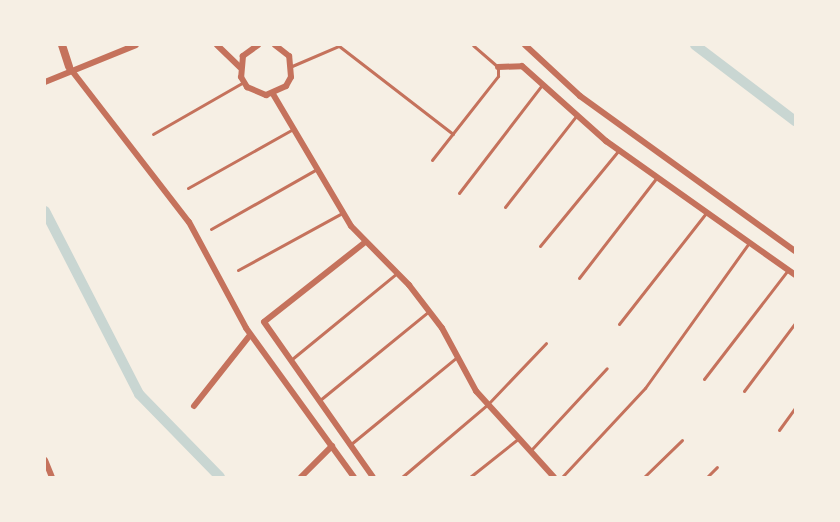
<!DOCTYPE html>
<style>
body{margin:0}
#map{position:relative;width:840px;height:522px;overflow:hidden;background:#f6efe4;font-family:"Alegreya Sans",sans-serif}
div>[style]{position:absolute}
.canal>*{height:10px;margin:-5px;padding:0 5px;transform-origin:5px;border-radius:5px;background:#c9d6d2}
.service>*{height:3px;margin:-1.5px;padding:0 1.5px;transform-origin:1.5px;border-radius:1.5px;background:#c5725c}
.minor>*{height:6px;margin:-3px;padding:0 3px;transform-origin:3px;border-radius:3px;background:#c5725c}
.tertiary>*{height:8px;margin:-4px;padding:0 4px;transform-origin:4px;border-radius:4px;background:#c5725c}
span{translate:-50% -50%;white-space:nowrap;text-align:center;line-height:1.15;-webkit-text-stroke:6px #f6efe4;paint-order:stroke}
.frame{position:absolute;inset:0;border:46px solid #f6efe4;pointer-events:none}
</style>
<div id="map">
<div class="canal">
<div style="left:695px;top:45px;width:126px;rotate:37.2deg"></div>
<div style="left:45px;top:211px;width:206px;rotate:62.8deg"></div>
<div style="left:139px;top:394px;width:116px;rotate:45.7deg"></div>
</div>
<div class="service">
<div style="left:339px;top:46px;width:144px;rotate:37.7deg"></div>
<div style="left:292px;top:66px;width:51px;rotate:-23.1deg"></div>
<div style="left:153px;top:134px;width:103px;rotate:-29.8deg"></div>
<div style="left:432px;top:160px;width:107px;rotate:-51.8deg"></div>
<div style="left:498px;top:76px;width:9px;rotate:-90deg"></div>
<div style="left:498px;top:67px;width:33px;rotate:-139deg"></div>
<div style="left:188px;top:188px;width:120px;rotate:-29.3deg"></div>
<div style="left:459px;top:193px;width:136px;rotate:-52.5deg"></div>
<div style="left:505px;top:207px;width:115px;rotate:-52deg"></div>
<div style="left:211px;top:229px;width:122px;rotate:-29.5deg"></div>
<div style="left:540px;top:246px;width:123px;rotate:-50.6deg"></div>
<div style="left:238px;top:270px;width:119px;rotate:-28.7deg"></div>
<div style="left:579px;top:278px;width:128px;rotate:-52.3deg"></div>
<div style="left:619px;top:324px;width:141px;rotate:-51.9deg"></div>
<div style="left:292px;top:359px;width:134px;rotate:-39.3deg"></div>
<div style="left:704px;top:379px;width:138px;rotate:-52.4deg"></div>
<div style="left:744px;top:391px;width:85px;rotate:-53.1deg"></div>
<div style="left:320px;top:400px;width:141px;rotate:-39.2deg"></div>
<div style="left:779px;top:430px;width:27px;rotate:-54deg"></div>
<div style="left:351px;top:444px;width:137px;rotate:-39.4deg"></div>
<div style="left:532px;top:449px;width:110px;rotate:-47.2deg"></div>
<div style="left:402px;top:477px;width:113px;rotate:-40.3deg"></div>
<div style="left:488px;top:404px;width:84px;rotate:-46.4deg"></div>
<div style="left:470px;top:477px;width:63px;rotate:-38.5deg"></div>
<div style="left:562px;top:477px;width:122px;rotate:-47deg"></div>
<div style="left:645px;top:388px;width:178px;rotate:-54.4deg"></div>
<div style="left:644px;top:477px;width:53px;rotate:-44.2deg"></div>
<div style="left:707px;top:477px;width:14px;rotate:-45deg"></div>
</div>
<div class="minor">
<div style="left:217px;top:45px;width:32px;rotate:44deg"></div>
<div style="left:258px;top:45px;width:19px;rotate:144deg"></div>
<div style="left:243px;top:56px;width:21px;rotate:95deg"></div>
<div style="left:241px;top:77px;width:12px;rotate:59deg"></div>
<div style="left:247px;top:87px;width:21px;rotate:23deg"></div>
<div style="left:266px;top:95px;width:22px;rotate:-24deg"></div>
<div style="left:286px;top:86px;width:10px;rotate:-61deg"></div>
<div style="left:291px;top:77px;width:21px;rotate:-95deg"></div>
<div style="left:289px;top:56px;width:18px;rotate:-142deg"></div>
<div style="left:525px;top:45px;width:75px;rotate:42.8deg"></div>
<div style="left:580px;top:96px;width:265px;rotate:35.8deg"></div>
<div style="left:69px;top:67px;width:196px;rotate:52.3deg"></div>
<div style="left:189px;top:222px;width:120px;rotate:61.7deg"></div>
<div style="left:246px;top:328px;width:184px;rotate:54.1deg"></div>
<div style="left:498px;top:67px;width:24px;rotate:-2deg"></div>
<div style="left:522px;top:66px;width:113px;rotate:41.8deg"></div>
<div style="left:606px;top:141px;width:232px;rotate:35.3deg"></div>
<div style="left:45px;top:82px;width:98px;rotate:-22.1deg"></div>
<div style="left:273px;top:94px;width:153px;rotate:59.4deg"></div>
<div style="left:351px;top:226px;width:83px;rotate:45.5deg"></div>
<div style="left:409px;top:285px;width:54px;rotate:52.5deg"></div>
<div style="left:442px;top:328px;width:72px;rotate:61.6deg"></div>
<div style="left:476px;top:391px;width:116px;rotate:47.8deg"></div>
<div style="left:364px;top:243px;width:127px;rotate:141.7deg"></div>
<div style="left:264px;top:322px;width:189px;rotate:54.9deg"></div>
<div style="left:194px;top:406px;width:90px;rotate:-51.7deg"></div>
<div style="left:45px;top:460px;width:18px;rotate:68deg"></div>
<div style="left:301px;top:477px;width:44px;rotate:-45deg"></div>
</div>
<div class="tertiary">
<div style="left:62px;top:45px;width:23px;rotate:72deg"></div>
</div>
<div class="frame"></div>
</div>
